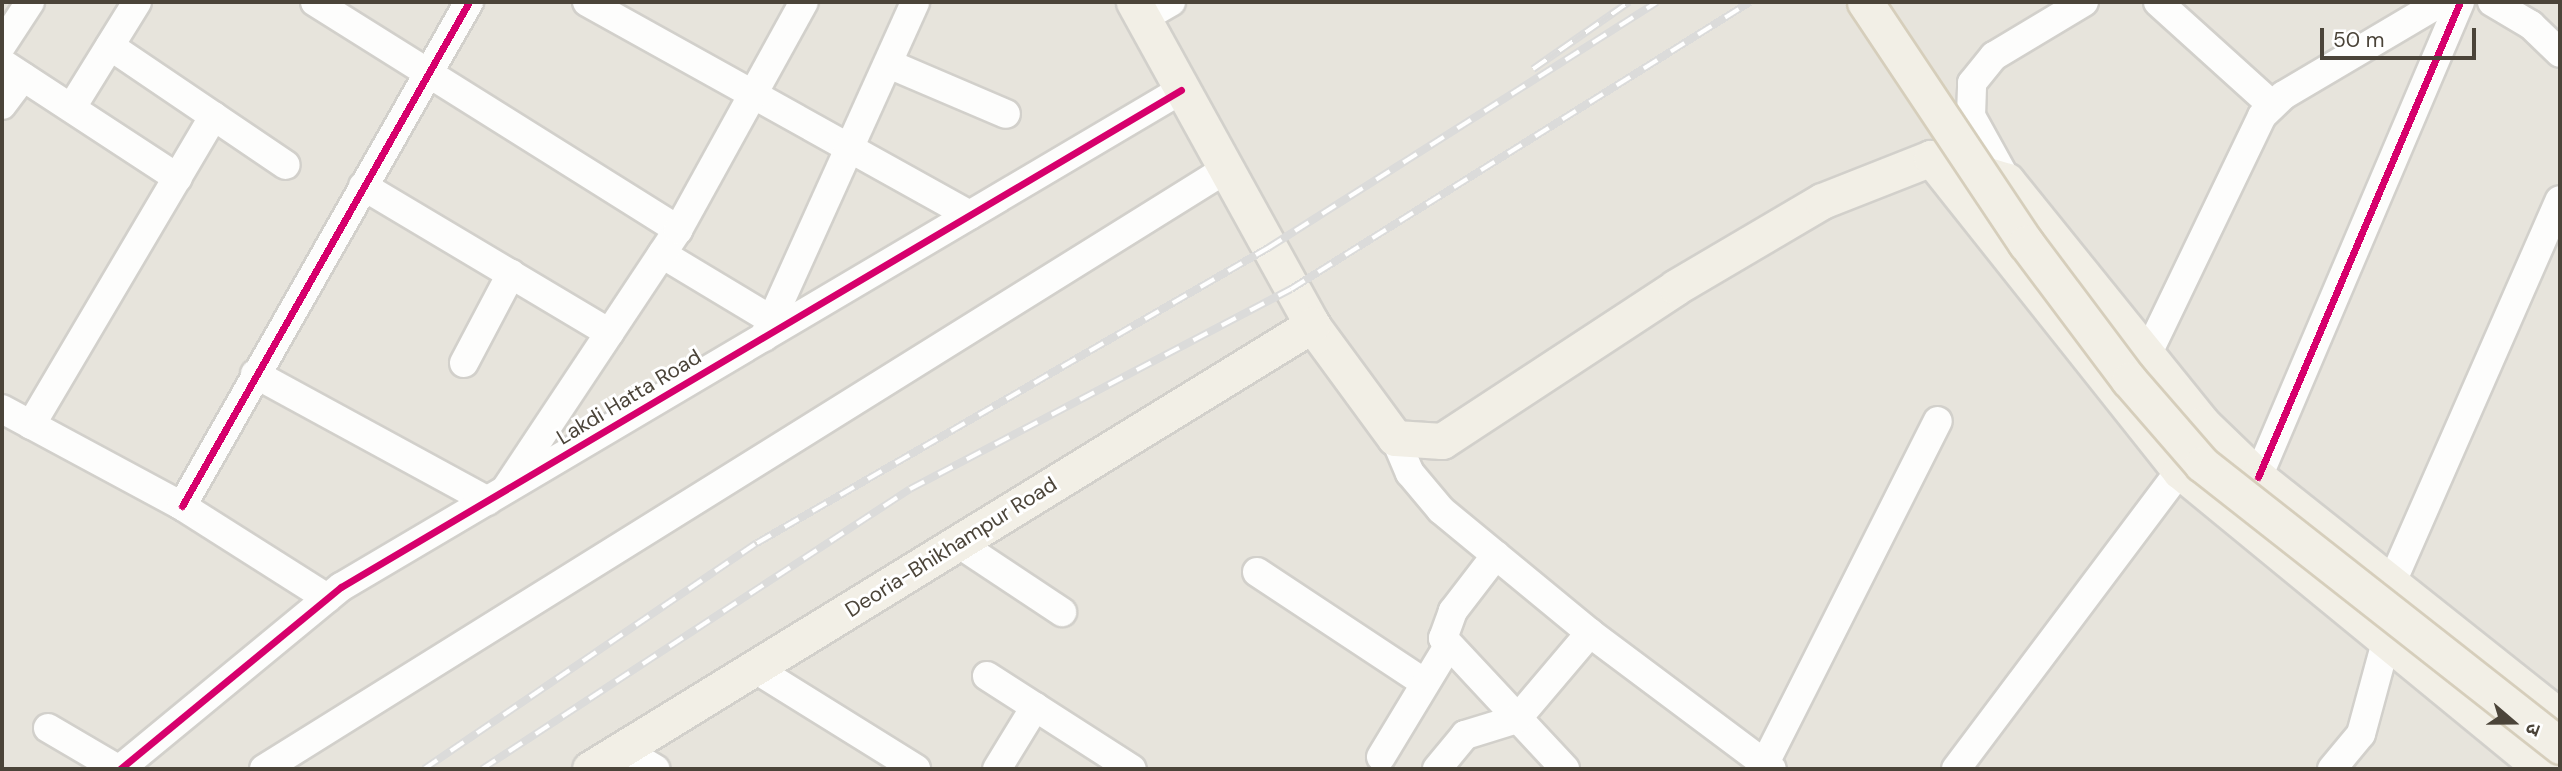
<!DOCTYPE html>
<meta charset="utf-8">
<style>
body{margin:0}
#map{position:relative;width:2562px;height:771px;overflow:hidden;background:#f4f2ee;font-family:"DM Sans","Noto Sans Devanagari",sans-serif}
div>[style]{position:absolute}
.residential>*{inset:0;background:#e7e4dc;transform-origin:0 0}
.roads{filter:drop-shadow(2px 0 #d2d0cb) drop-shadow(-2px 0 #d2d0cb) drop-shadow(0 2px #d2d0cb) drop-shadow(0 -2px #d2d0cb)}
.minor>*{height:28px;margin:-14px;padding:0 14px;transform-origin:14px;border-radius:14px;background:#fdfdfc}
.major>*{height:35px;margin:-17.5px;padding:0 17.5px;transform-origin:17.5px;border-radius:17.5px;background:#f2efe6}
.rail>*{height:8px;margin-top:-4px;transform-origin:0;background:repeating-linear-gradient(90deg,#fff 0 16px,#dbdbda 0 32px);box-sizing:border-box;border-block:2px solid #dbdbda}
.bridges{filter:drop-shadow(2px 0 #d6cebb) drop-shadow(-2px 0 #d6cebb) drop-shadow(0 2px #d6cebb) drop-shadow(0 -2px #d6cebb)}
.major-bridge>*{height:35px;margin:-17.5px;padding:0 17.5px;transform-origin:17.5px;border-radius:17.5px;background:#f2efe6}
.cycleway>*{height:7px;margin:-3.5px;padding:0 3.5px;transform-origin:3.5px;border-radius:3.5px;background:#d6006c}
span{translate:-50% -50%;white-space:nowrap;text-align:center;line-height:1.15;-webkit-text-stroke:6px #fff;paint-order:stroke}
.street-label{font-size:21px;color:#4b4439}
.frame{position:absolute;inset:0;border:4px solid #4b4439;pointer-events:none}
.north{position:absolute;left:2478px;top:687px;width:70px;height:70px;-webkit-text-stroke:5px #fff;paint-order:stroke;rotate:110deg;font-size:19px;font-weight:700;line-height:28px;text-align:center;color:#4b4439}
.north::after{content:'';display:block;margin:auto;width:24px;height:32px;background:#4b4439;clip-path:polygon(50% 0,100% 100%,50% 72%,0 100%)}
.scale{position:absolute;left:2320px;top:28px;width:156px;height:32px;box-sizing:border-box;border:4px solid #4b4439;border-top:0;padding-left:9px;font-size:21px;line-height:24px;white-space:nowrap;color:#4b4439;-webkit-text-stroke:5px #fff;paint-order:stroke}
</style>
<div id="map">
<div class="residential">
<div style="left:2px;top:2px;width:2558px;height:767px"></div>
</div>
<div class="roads">
<div class="minor">
<div style="left:315px;top:2px;width:429px;rotate:32.1deg"></div>
<div style="left:587px;top:2px;width:438px;rotate:29.1deg"></div>
<div style="left:2158px;top:2px;width:154px;rotate:42.1deg"></div>
<div style="left:2492px;top:2px;width:45px;rotate:30.5deg"></div>
<div style="left:2531px;top:25px;width:40px;rotate:44deg"></div>
<div style="left:1145px;top:17px;width:30px;rotate:-30deg"></div>
<div style="left:2px;top:45px;width:51px;rotate:-56.9deg"></div>
<div style="left:110px;top:46px;width:212px;rotate:34.1deg"></div>
<div style="left:2px;top:63px;width:210px;rotate:33.2deg"></div>
<div style="left:889px;top:64px;width:127px;rotate:23.1deg"></div>
<div style="left:2px;top:105px;width:35px;rotate:-53deg"></div>
<div style="left:72px;top:107px;width:123px;rotate:-58.2deg"></div>
<div style="left:2007px;top:181px;width:74px;rotate:-119deg"></div>
<div style="left:1971px;top:116px;width:33px;rotate:-88deg"></div>
<div style="left:1972px;top:83px;width:35px;rotate:-51deg"></div>
<div style="left:1994px;top:56px;width:105px;rotate:-31deg"></div>
<div style="left:363px;top:186px;width:287px;rotate:30.8deg"></div>
<div style="left:662px;top:254px;width:128px;rotate:31deg"></div>
<div style="left:764px;top:337px;width:367px;rotate:-65.7deg"></div>
<div style="left:2148px;top:353px;width:263px;rotate:-64.3deg"></div>
<div style="left:2262px;top:116px;width:30px;rotate:-44deg"></div>
<div style="left:2284px;top:95px;width:182px;rotate:-30.6deg"></div>
<div style="left:464px;top:363px;width:101px;rotate:-62.2deg"></div>
<div style="left:255px;top:374px;width:265px;rotate:28.6deg"></div>
<div style="left:2px;top:409px;width:204px;rotate:28.3deg"></div>
<div style="left:182px;top:506px;width:172px;rotate:32.4deg"></div>
<div style="left:31px;top:425px;width:359px;rotate:-59.4deg"></div>
<div style="left:1395px;top:438px;width:38px;rotate:67deg"></div>
<div style="left:1410px;top:473px;width:48px;rotate:50deg"></div>
<div style="left:1441px;top:510px;width:193px;rotate:39.5deg"></div>
<div style="left:1590px;top:633px;width:227px;rotate:36.8deg"></div>
<div style="left:2258px;top:477px;width:516px;rotate:-66.96deg"></div>
<div style="left:507px;top:487px;width:309px;rotate:-56.4deg"></div>
<div style="left:678px;top:230px;width:260px;rotate:-61.1deg"></div>
<div style="left:182px;top:506px;width:580px;rotate:-60.34deg"></div>
<div style="left:958px;top:543px;width:125px;rotate:33.6deg"></div>
<div style="left:1496px;top:555px;width:71px;rotate:127.5deg"></div>
<div style="left:1453px;top:611px;width:29px;rotate:110deg"></div>
<div style="left:1443px;top:638px;width:179px;rotate:47deg"></div>
<div style="left:1257px;top:572px;width:201px;rotate:33.5deg"></div>
<div style="left:2392px;top:582px;width:417px;rotate:-66.3deg"></div>
<div style="left:754px;top:668px;width:191px;rotate:31.9deg"></div>
<div style="left:987px;top:676px;width:172px;rotate:32.7deg"></div>
<div style="left:48px;top:728px;width:81px;rotate:30.4deg"></div>
<div style="left:622px;top:749px;width:39px;rotate:31deg"></div>
<div style="left:1381px;top:757px;width:127px;rotate:-58.8deg"></div>
<div style="left:1765px;top:763px;width:383px;rotate:-63.2deg"></div>
<div style="left:120px;top:769px;width:286px;rotate:-39.5deg"></div>
<div style="left:341px;top:587px;width:976px;rotate:-30.61deg"></div>
<div style="left:264px;top:769px;width:1130px;rotate:-31.95deg"></div>
<div style="left:997px;top:769px;width:73px;rotate:-58.5deg"></div>
<div style="left:1437px;top:769px;width:44px;rotate:-50.5deg"></div>
<div style="left:1465px;top:735px;width:54px;rotate:-17.1deg"></div>
<div style="left:1517px;top:719px;width:113px;rotate:-49.7deg"></div>
<div style="left:1956px;top:769px;width:373px;rotate:-53.1deg"></div>
<div style="left:2332px;top:769px;width:45px;rotate:-50.4deg"></div>
<div style="left:2361px;top:734px;width:95px;rotate:-74.8deg"></div>
</div>
<div class="major">
<div style="left:1134px;top:2px;width:369px;rotate:61.1deg"></div>
<div style="left:1312px;top:325px;width:140px;rotate:53.7deg"></div>
<div style="left:1395px;top:438px;width:47px;rotate:3.7deg"></div>
<div style="left:1442px;top:441px;width:280px;rotate:-33.3deg"></div>
<div style="left:1676px;top:287px;width:169px;rotate:-30.5deg"></div>
<div style="left:1822px;top:201px;width:117px;rotate:-21.5deg"></div>
<div style="left:1931px;top:158px;width:79px;rotate:16.8deg"></div>
<div style="left:2007px;top:181px;width:312px;rotate:51.1deg"></div>
<div style="left:2203px;top:424px;width:76px;rotate:43.9deg"></div>
<div style="left:2258px;top:477px;width:386px;rotate:38.5deg"></div>
<div style="left:1931px;top:158px;width:400px;rotate:51.5deg"></div>
<div style="left:2180px;top:471px;width:470px;rotate:39.4deg"></div>
<div style="left:590px;top:769px;width:848px;rotate:-31.59deg"></div>
</div>
</div>
<div class="rail">
<div style="left:1533px;top:69px;width:117px;rotate:-34.9deg"></div>
<div style="left:424px;top:769px;width:402px;rotate:-34.2deg"></div>
<div style="left:757px;top:543px;width:590px;rotate:-30deg"></div>
<div style="left:1268px;top:248px;width:460px;rotate:-32.3deg"></div>
<div style="left:482px;top:769px;width:511px;rotate:-33.19deg"></div>
<div style="left:910px;top:489px;width:430px;rotate:-27.7deg"></div>
<div style="left:1291px;top:289px;width:541px;rotate:-32.02deg"></div>
</div>
<div class="bridges">
<div class="major-bridge">
<div style="left:1865px;top:2px;width:290px;rotate:56.3deg"></div>
<div style="left:2026px;top:243px;width:171px;rotate:53.1deg"></div>
<div style="left:2129px;top:380px;width:111px;rotate:49deg"></div>
<div style="left:2202px;top:464px;width:456px;rotate:38.2deg"></div>
</div>
</div>
<div class="cycleway">
<div style="left:2258px;top:477px;width:516px;rotate:-66.96deg"></div>
<div style="left:182px;top:506px;width:580px;rotate:-60.34deg"></div>
<div style="left:120px;top:769px;width:286px;rotate:-39.5deg"></div>
<div style="left:341px;top:587px;width:976px;rotate:-30.61deg"></div>
</div>
<div class="street-label">
<span style="left:629px;top:397px;rotate:-31deg">Lakdi Hatta Road</span>
<span style="left:951px;top:547px;rotate:-32deg">Deoria-Bhikhampur Road</span>
</div>
<div class="frame"></div>
<div class="north">उ</div>
<div class="scale">50 m</div>
</div>
